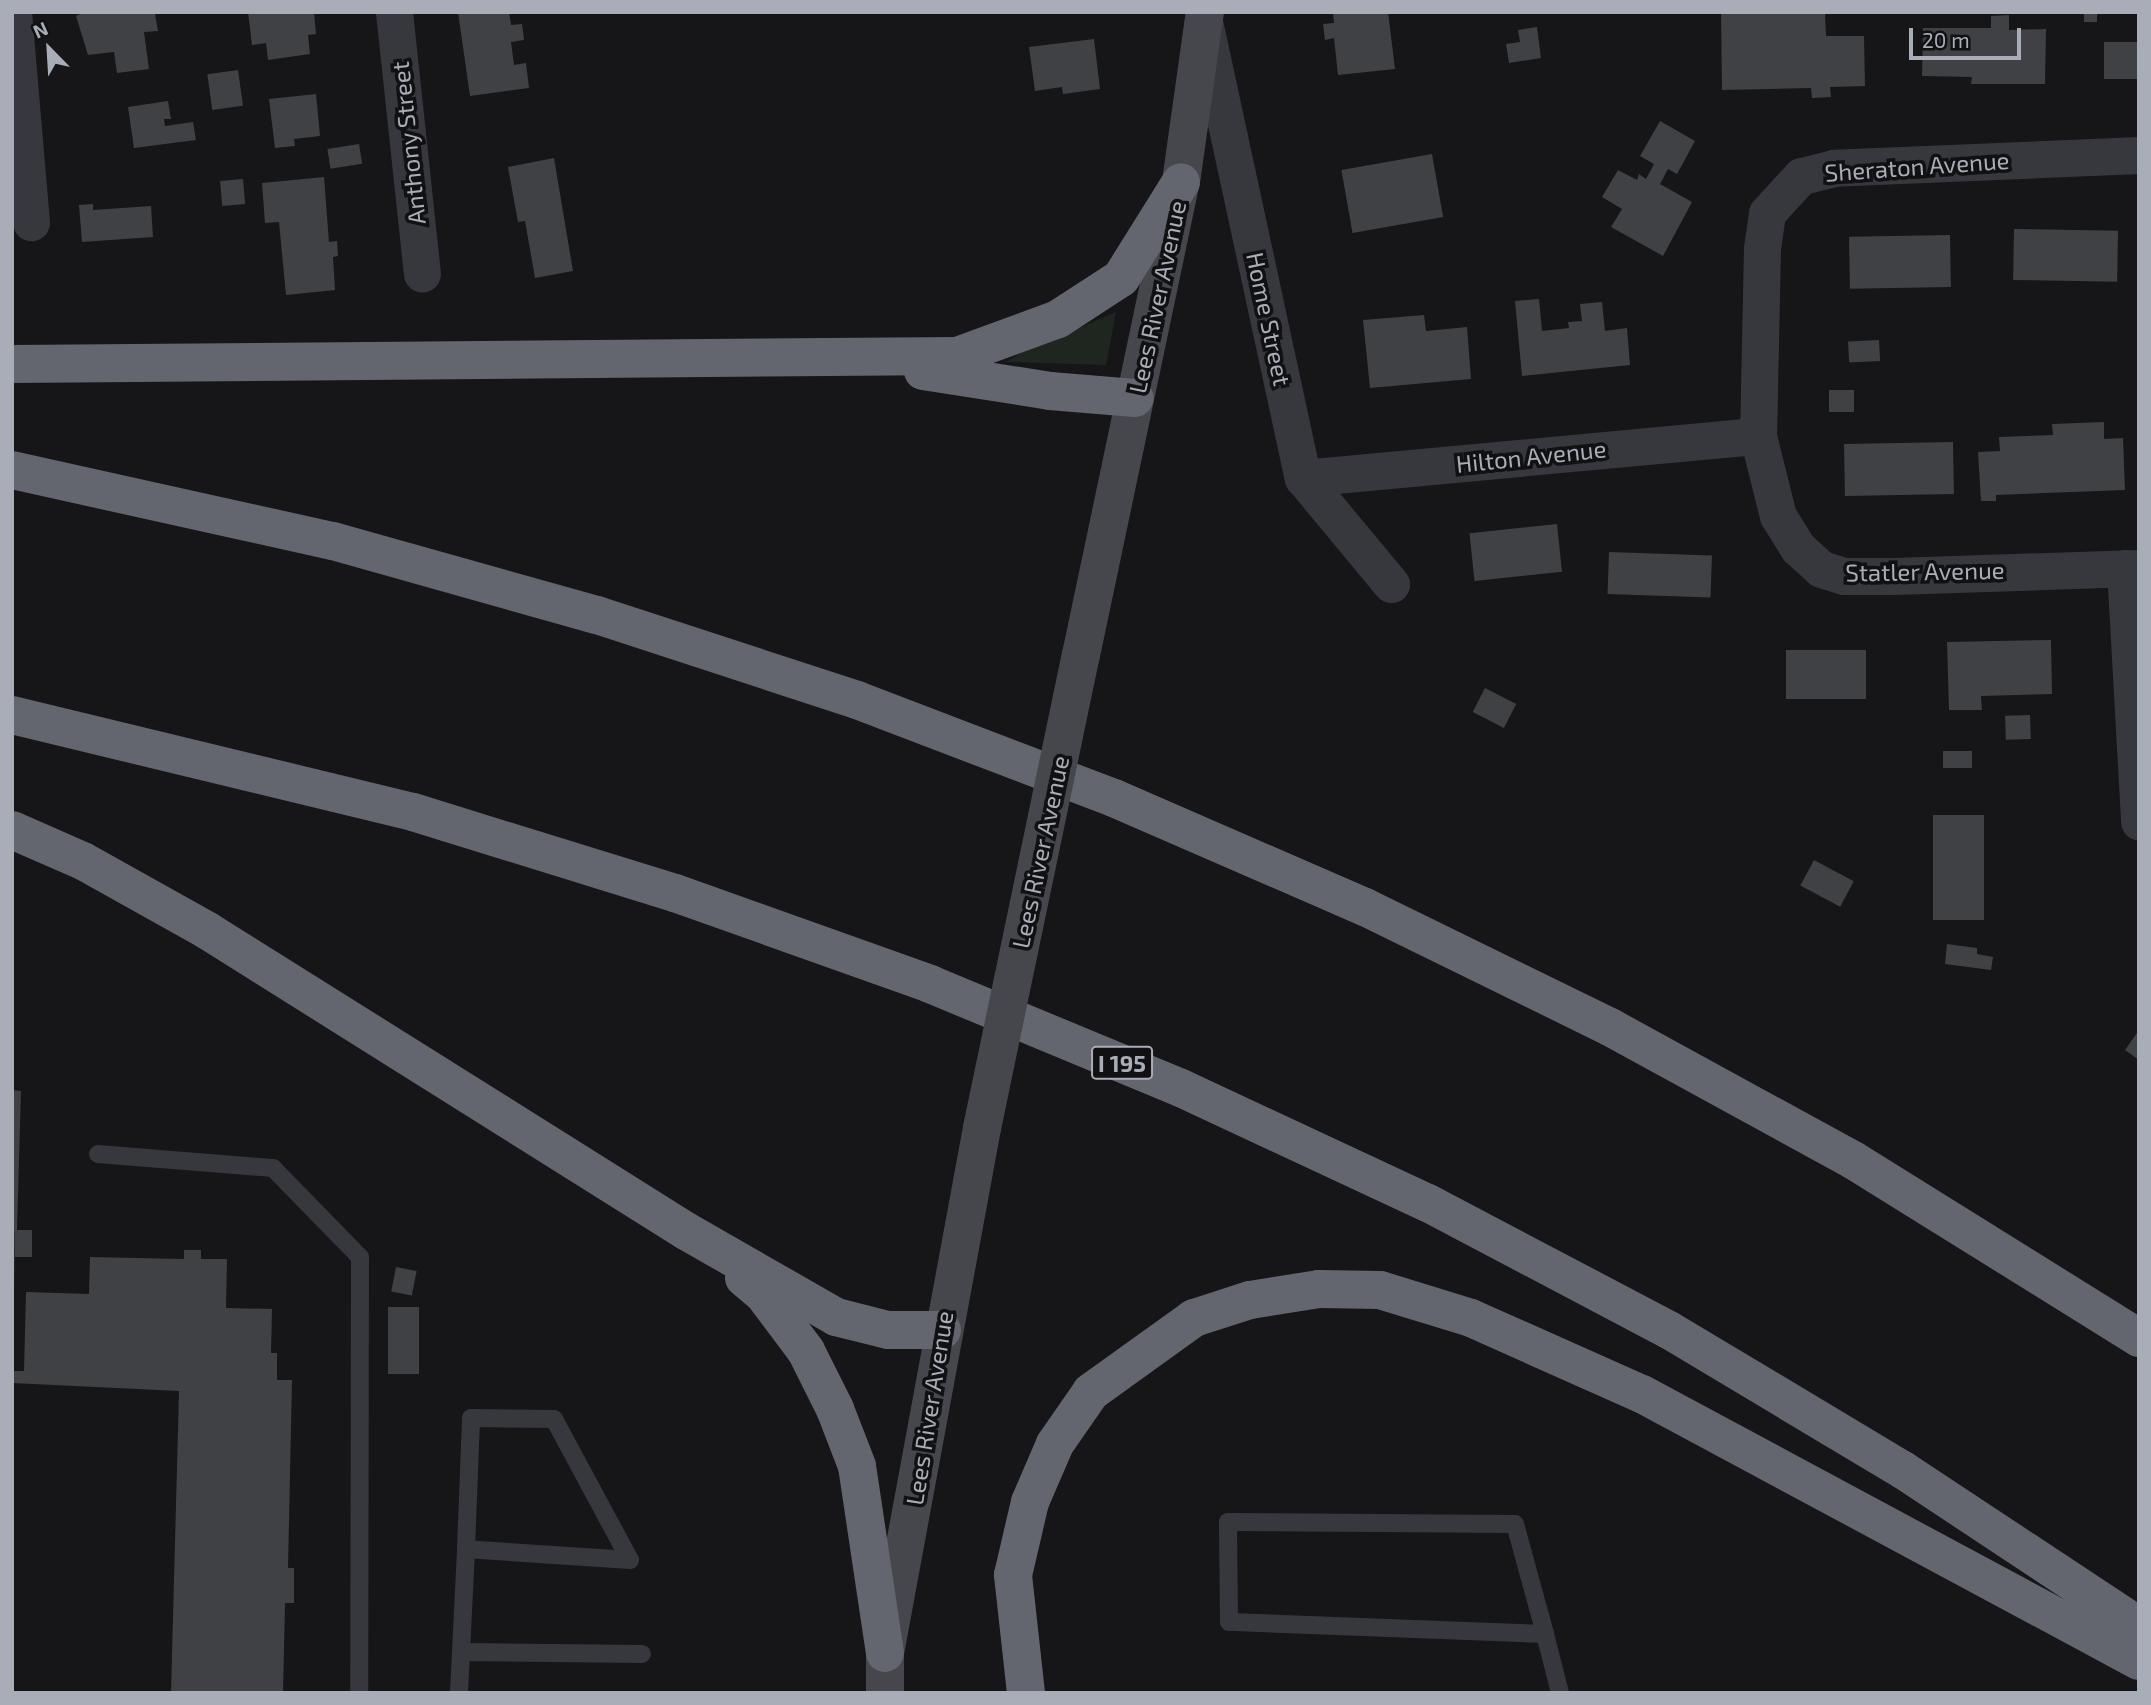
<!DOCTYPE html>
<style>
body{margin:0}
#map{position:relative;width:2151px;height:1705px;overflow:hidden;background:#161618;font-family:"Exo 2",sans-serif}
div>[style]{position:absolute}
.green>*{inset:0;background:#1e261f}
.building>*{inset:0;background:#404145;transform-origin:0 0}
.lane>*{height:18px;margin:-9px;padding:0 9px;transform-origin:9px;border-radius:9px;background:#37383d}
.street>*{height:37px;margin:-18.5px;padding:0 18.5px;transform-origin:18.5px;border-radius:18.5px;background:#37383d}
.secondary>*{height:38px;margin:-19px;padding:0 19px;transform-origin:19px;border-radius:19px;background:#45474d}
.highway>*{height:38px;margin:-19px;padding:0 19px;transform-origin:19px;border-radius:19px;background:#63666e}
.secondary-bridge>*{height:38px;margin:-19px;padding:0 19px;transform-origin:19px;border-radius:19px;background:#45474d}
span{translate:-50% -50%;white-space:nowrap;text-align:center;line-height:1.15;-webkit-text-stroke:7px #111113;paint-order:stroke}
.shield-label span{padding:2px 5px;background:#111113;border:2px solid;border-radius:5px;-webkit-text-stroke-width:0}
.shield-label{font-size:23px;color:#a8adb8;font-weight:700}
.street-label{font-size:24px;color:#a8adb8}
.frame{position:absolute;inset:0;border:14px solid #a8adb8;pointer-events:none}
.north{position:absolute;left:14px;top:14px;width:70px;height:70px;-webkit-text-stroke:5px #111113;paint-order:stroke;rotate:336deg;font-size:19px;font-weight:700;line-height:28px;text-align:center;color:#a8adb8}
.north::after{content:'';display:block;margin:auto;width:24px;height:32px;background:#a8adb8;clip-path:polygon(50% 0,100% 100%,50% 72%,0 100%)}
.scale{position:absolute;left:1909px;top:28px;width:112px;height:32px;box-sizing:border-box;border:4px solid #a8adb8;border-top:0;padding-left:9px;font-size:21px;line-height:24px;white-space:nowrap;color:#a8adb8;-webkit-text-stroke:5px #111113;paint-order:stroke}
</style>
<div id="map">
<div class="green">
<div style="clip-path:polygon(1116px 312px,1106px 365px,1006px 362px,1023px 352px)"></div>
</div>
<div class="building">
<div style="clip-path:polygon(84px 12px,155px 14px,158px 31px,144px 32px,149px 69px,117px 73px,114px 52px,88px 55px,76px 16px)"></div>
<div style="clip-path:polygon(248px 12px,314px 12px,316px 34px,308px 35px,310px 54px,268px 60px,266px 43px,252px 45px)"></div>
<div style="clip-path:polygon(458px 12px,509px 12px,511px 25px,522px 24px,524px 40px,511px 42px,514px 65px,526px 63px,529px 88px,470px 96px)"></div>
<div style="clip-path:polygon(1333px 12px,1388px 12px,1395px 69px,1338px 75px,1334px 38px,1325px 40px,1323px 24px,1334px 23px)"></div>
<div style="clip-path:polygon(1721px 12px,1825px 13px,1826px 36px,1864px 36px,1865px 86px,1830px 87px,1831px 97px,1812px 98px,1811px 88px,1722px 90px)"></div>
<div style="left:2084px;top:12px;width:13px;height:10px"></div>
<div style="clip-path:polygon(2009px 15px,2009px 30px,2046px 29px,2045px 84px,1971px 84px,1972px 77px,1922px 76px,1923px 28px,1991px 28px,1991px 16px)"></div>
<div style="clip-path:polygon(1537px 27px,1541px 58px,1509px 63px,1506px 44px,1520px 42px,1518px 30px)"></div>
<div style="clip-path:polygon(1094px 39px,1100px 89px,1063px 94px,1062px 87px,1035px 91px,1029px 47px)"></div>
<div style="left:2139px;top:42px;width:37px;height:35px;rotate:90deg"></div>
<div style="left:238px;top:70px;width:36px;height:31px;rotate:82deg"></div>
<div style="clip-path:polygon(316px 94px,320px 136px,294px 139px,295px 146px,275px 148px,269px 99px)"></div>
<div style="clip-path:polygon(168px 101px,171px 119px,164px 119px,165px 126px,193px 122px,196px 140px,134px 148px,128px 107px)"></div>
<div style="clip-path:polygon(1660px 121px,1695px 141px,1677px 174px,1668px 169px,1660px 184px,1692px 202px,1663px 256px,1611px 227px,1622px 209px,1602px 197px,1618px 170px,1637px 180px,1639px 174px,1646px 179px,1654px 164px,1640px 156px)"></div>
<div style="left:359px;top:144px;width:20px;height:32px;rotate:81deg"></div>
<div style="left:1432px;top:154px;width:64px;height:92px;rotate:80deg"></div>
<div style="clip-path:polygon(554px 158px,573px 271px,535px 278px,525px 221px,518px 222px,508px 167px)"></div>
<div style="clip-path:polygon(324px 177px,329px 242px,337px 241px,338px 256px,333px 257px,335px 290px,286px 295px,279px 222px,265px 223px,262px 183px)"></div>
<div style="left:243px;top:179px;width:25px;height:23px;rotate:85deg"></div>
<div style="clip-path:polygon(93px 204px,93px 210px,151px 206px,153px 237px,82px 242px,79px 205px)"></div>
<div style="left:2014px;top:229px;width:104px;height:51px;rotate:1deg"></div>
<div style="left:1950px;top:235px;width:52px;height:101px;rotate:89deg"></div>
<div style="clip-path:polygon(1539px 299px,1542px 331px,1569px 328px,1568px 322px,1582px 321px,1580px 304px,1602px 302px,1605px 331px,1627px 328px,1630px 365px,1522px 376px,1515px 301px)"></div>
<div style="clip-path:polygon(1424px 315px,1426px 331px,1467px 327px,1471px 379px,1370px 388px,1363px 320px)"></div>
<div style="left:1879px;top:340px;width:21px;height:31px;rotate:87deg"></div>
<div style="left:1829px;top:390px;width:25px;height:22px"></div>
<div style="clip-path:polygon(2104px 422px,2104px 439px,2123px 438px,2125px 490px,1996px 495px,1996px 501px,1981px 501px,1978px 452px,2000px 451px,1999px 437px,2053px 435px,2052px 424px)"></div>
<div style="left:1953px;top:442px;width:52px;height:109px;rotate:89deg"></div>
<div style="left:1557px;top:524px;width:48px;height:88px;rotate:84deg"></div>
<div style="left:1609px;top:552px;width:103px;height:42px;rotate:2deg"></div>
<div style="clip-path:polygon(2051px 640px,2052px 694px,1981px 696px,1982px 710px,1949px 710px,1947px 642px)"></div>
<div style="left:1866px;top:650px;width:49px;height:80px;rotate:90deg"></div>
<div style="left:1485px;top:688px;width:35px;height:27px;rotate:27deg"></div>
<div style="left:2030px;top:715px;width:24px;height:25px;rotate:88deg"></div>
<div style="left:1943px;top:751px;width:29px;height:17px"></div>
<div style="left:1933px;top:815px;width:51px;height:105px"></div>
<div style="left:1814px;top:860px;width:45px;height:29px;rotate:28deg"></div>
<div style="clip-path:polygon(1947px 944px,1977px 948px,1977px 954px,1993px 957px,1991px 970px,1945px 964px)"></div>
<div style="clip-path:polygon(2139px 1030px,2139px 1060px,2125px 1050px)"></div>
<div style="clip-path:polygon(12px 1090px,21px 1091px,17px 1230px,32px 1230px,32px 1257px,15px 1257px,15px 1289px)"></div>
<div style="clip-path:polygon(184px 1250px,201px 1250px,201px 1259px,227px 1259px,226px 1308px,272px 1309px,271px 1353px,277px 1353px,277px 1380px,292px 1380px,288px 1568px,294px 1568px,294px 1603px,285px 1603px,283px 1693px,171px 1693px,179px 1391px,12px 1383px,12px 1371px,24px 1371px,26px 1292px,89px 1294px,90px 1257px,184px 1259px)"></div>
<div style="left:396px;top:1267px;width:21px;height:25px;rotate:11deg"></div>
<div style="left:388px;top:1307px;width:31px;height:67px"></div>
</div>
<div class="lane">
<div style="left:98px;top:1154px;width:176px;rotate:4.6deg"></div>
<div style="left:273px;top:1168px;width:124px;rotate:45.7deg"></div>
<div style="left:360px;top:1257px;width:436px;rotate:90.1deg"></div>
<div style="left:1545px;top:1634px;width:316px;rotate:-177.8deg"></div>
<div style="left:1229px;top:1622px;width:100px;rotate:-90.6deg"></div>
<div style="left:1228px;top:1522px;width:287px;rotate:0.4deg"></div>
<div style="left:1515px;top:1524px;width:114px;rotate:74.7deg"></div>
<div style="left:1545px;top:1634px;width:61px;rotate:75.7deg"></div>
<div style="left:461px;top:1652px;width:181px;rotate:0.6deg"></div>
<div style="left:459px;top:1693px;width:144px;rotate:-87.2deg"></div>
<div style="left:466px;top:1549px;width:131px;rotate:-87.8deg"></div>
<div style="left:471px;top:1418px;width:83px;rotate:0.7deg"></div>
<div style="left:554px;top:1419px;width:160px;rotate:61.7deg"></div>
<div style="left:630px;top:1560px;width:164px;rotate:-176.2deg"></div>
</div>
<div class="street">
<div style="left:13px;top:12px;width:211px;rotate:85.1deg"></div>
<div style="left:394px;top:12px;width:263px;rotate:83.9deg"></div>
<div style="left:1205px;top:26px;width:463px;rotate:77.8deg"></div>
<div style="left:1303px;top:478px;width:138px;rotate:50.3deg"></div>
<div style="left:2139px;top:155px;width:305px;rotate:177.6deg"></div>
<div style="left:1834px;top:168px;width:34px;rotate:166deg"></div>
<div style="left:1801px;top:176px;width:50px;rotate:132.6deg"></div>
<div style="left:1767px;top:213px;width:35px;rotate:98deg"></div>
<div style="left:1762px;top:248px;width:188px;rotate:91.2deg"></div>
<div style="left:1758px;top:436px;width:82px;rotate:76deg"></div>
<div style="left:1778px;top:516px;width:38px;rotate:58deg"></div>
<div style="left:1798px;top:548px;width:31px;rotate:42deg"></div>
<div style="left:1821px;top:569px;width:24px;rotate:17deg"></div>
<div style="left:1844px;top:576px;width:50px"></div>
<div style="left:1894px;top:576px;width:245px;rotate:-1.9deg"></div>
<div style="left:1303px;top:478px;width:457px;rotate:-5.3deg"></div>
<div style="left:2125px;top:568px;width:254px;rotate:86.8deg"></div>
</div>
<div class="secondary">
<div style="left:1081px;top:655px;width:483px;rotate:-78.1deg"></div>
<div style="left:1181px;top:182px;width:172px;rotate:-82deg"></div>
<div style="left:885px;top:1693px;width:40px;rotate:-90deg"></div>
<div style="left:885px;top:1653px;width:534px;rotate:-79.53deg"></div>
</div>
<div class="highway">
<div style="left:12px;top:364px;width:945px;rotate:-0.49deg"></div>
<div style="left:957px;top:356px;width:108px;rotate:-20.1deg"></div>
<div style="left:1058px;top:319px;width:75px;rotate:-33.1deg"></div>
<div style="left:1121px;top:278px;width:113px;rotate:-58deg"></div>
<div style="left:923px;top:371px;width:129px;rotate:8.9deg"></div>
<div style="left:1050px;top:391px;width:85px;rotate:4.7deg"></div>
<div style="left:12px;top:470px;width:329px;rotate:12.5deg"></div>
<div style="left:333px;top:541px;width:274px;rotate:15.7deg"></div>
<div style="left:597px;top:615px;width:274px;rotate:18.1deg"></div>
<div style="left:857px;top:700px;width:275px;rotate:20.9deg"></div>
<div style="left:1114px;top:798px;width:274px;rotate:23.5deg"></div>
<div style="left:1365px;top:907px;width:273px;rotate:26.1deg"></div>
<div style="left:1610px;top:1027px;width:277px;rotate:28.7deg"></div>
<div style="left:1853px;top:1160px;width:337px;rotate:31.9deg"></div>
<div style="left:12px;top:715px;width:413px;rotate:13.6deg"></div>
<div style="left:413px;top:812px;width:274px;rotate:17.2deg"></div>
<div style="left:675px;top:893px;width:271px;rotate:19.6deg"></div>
<div style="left:930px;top:984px;width:272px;rotate:22.5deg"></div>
<div style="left:1181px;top:1088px;width:272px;rotate:25deg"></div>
<div style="left:1428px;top:1203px;width:272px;rotate:27.8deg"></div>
<div style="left:1669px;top:1330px;width:273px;rotate:30.9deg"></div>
<div style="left:1903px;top:1470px;width:283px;rotate:33.5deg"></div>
<div style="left:12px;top:830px;width:77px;rotate:23.6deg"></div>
<div style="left:83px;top:861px;width:143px;rotate:29.2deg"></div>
<div style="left:208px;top:931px;width:564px;rotate:32.11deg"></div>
<div style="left:686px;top:1231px;width:173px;rotate:29.8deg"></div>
<div style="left:836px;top:1317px;width:54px;rotate:14deg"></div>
<div style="left:888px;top:1330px;width:54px"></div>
<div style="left:744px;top:1278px;width:26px;rotate:40deg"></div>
<div style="left:764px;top:1295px;width:70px;rotate:53.1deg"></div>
<div style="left:806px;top:1351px;width:65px;rotate:63.4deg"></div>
<div style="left:835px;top:1409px;width:61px;rotate:68.9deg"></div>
<div style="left:857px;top:1466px;width:189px;rotate:81.5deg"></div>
<div style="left:1026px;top:1693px;width:119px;rotate:-96.3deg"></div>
<div style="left:1013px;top:1575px;width:75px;rotate:-76.9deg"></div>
<div style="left:1030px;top:1502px;width:63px;rotate:-66.7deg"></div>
<div style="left:1055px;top:1444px;width:63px;rotate:-55.3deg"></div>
<div style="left:1091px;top:1392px;width:127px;rotate:-35.7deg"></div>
<div style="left:1194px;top:1318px;width:59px;rotate:-17.8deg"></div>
<div style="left:1250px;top:1300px;width:70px;rotate:-9.1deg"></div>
<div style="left:1319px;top:1289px;width:61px;rotate:0.9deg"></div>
<div style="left:1380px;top:1290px;width:95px;rotate:17.1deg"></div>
<div style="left:1471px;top:1318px;width:187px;rotate:24deg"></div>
<div style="left:1642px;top:1394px;width:564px;rotate:28.25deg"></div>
</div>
<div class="secondary-bridge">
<div style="left:982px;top:1128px;width:483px;rotate:-78.2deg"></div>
</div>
<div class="shield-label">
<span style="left:1122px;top:1063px">I 195</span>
</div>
<div class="street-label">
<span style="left:408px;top:143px;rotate:-96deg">Anthony Street</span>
<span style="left:1917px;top:166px;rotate:-4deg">Sheraton Avenue</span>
<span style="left:1157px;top:297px;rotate:-78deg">Lees River Avenue</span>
<span style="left:1269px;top:319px;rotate:78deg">Home Street</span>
<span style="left:1531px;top:456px;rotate:-6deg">Hilton Avenue</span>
<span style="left:1925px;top:571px;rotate:-1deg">Statler Avenue</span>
<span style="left:1040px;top:852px;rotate:-78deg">Lees River Avenue</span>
<span style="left:929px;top:1408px;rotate:-81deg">Lees River Avenue</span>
</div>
<div class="frame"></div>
<div class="north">N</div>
<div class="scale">20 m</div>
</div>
